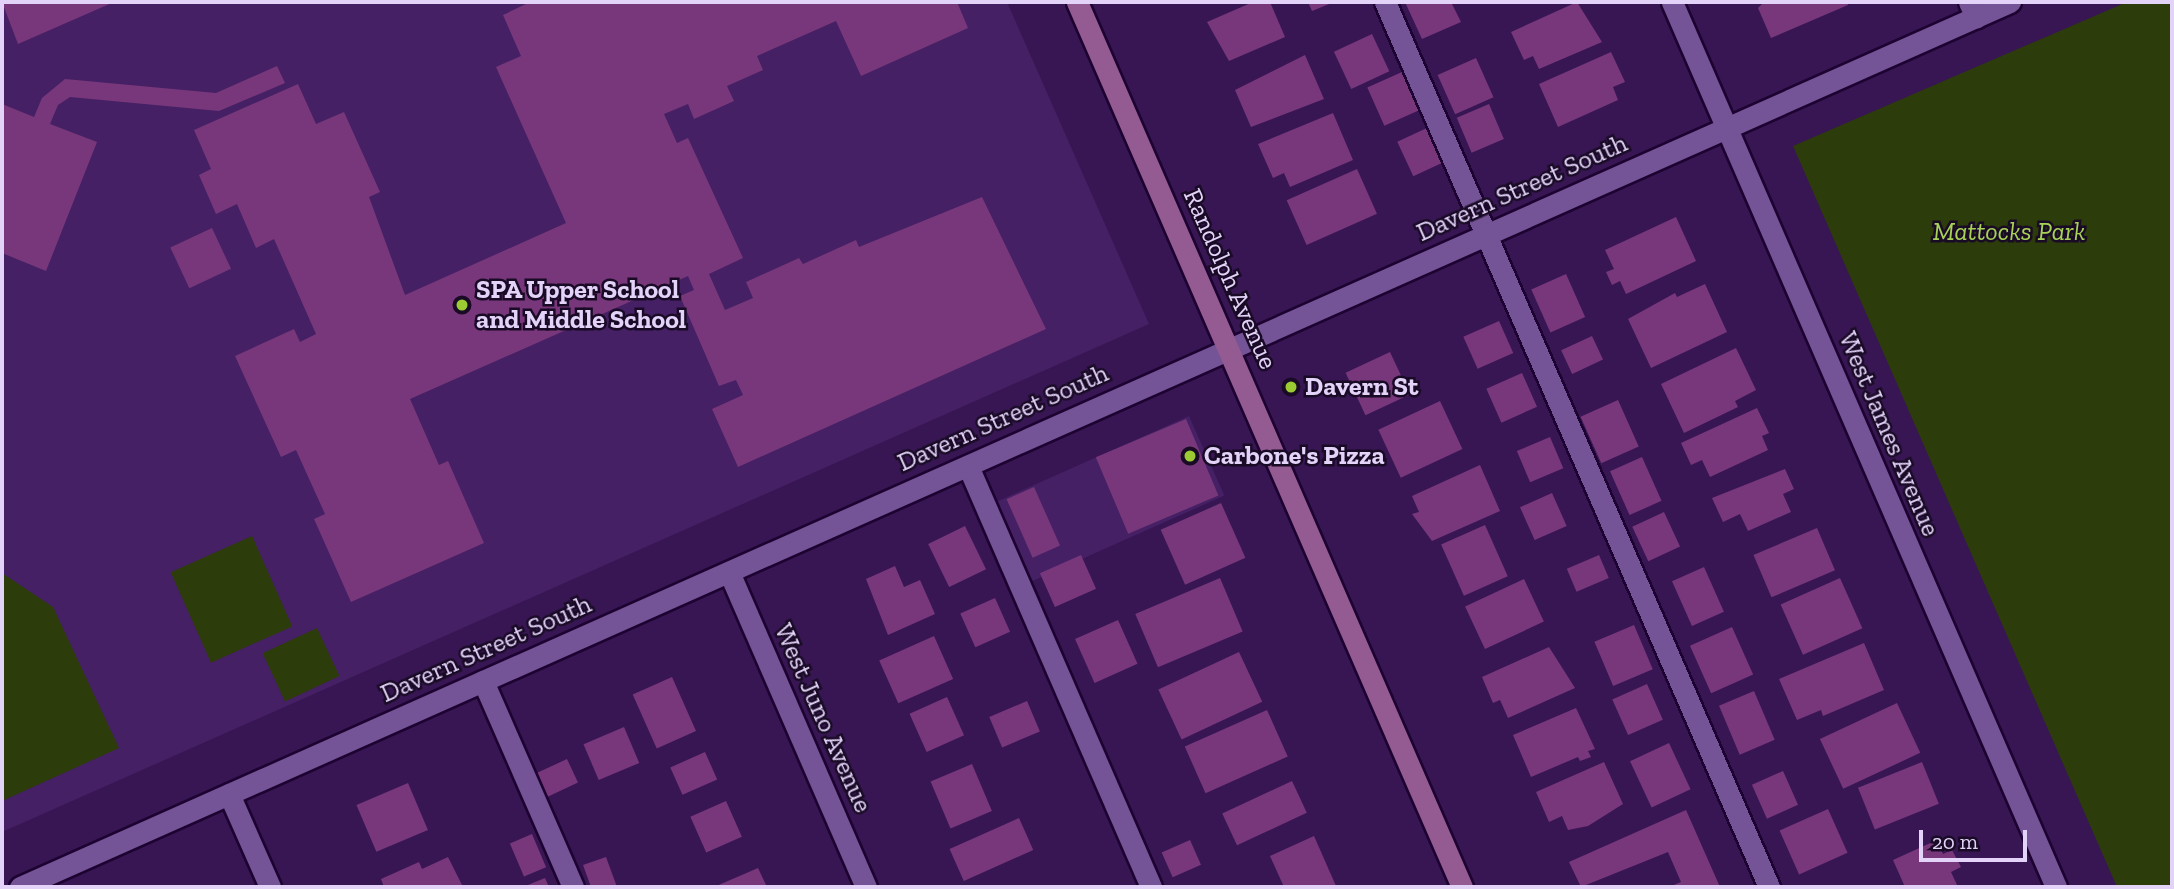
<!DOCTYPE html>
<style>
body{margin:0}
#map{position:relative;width:2174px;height:889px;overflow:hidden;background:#381654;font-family:"Zilla Slab",serif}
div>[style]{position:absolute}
.built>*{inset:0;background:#462064;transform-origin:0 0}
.green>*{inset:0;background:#2c3c0a;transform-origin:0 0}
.building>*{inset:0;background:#78377b;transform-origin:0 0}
.roads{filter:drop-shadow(2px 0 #1d0331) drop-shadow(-2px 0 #1d0331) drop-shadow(0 2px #1d0331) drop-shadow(0 -2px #1d0331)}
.service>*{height:21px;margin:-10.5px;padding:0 10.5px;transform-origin:10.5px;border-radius:10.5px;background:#745396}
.minor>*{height:21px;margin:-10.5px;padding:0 10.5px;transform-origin:10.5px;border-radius:10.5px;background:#745396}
.secondary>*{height:21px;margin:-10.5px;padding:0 10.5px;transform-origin:10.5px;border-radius:10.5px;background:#945a92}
.dots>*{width:19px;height:19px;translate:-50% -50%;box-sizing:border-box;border:4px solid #190b26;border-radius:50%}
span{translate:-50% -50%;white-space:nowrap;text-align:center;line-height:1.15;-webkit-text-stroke:5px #190b26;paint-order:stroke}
.street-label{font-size:26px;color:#e4d3f9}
.park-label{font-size:26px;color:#a7d255;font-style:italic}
.poi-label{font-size:26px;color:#e4d3f9;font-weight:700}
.left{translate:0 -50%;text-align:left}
.frame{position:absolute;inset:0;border:4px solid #e4d3f9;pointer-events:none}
.scale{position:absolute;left:1919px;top:830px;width:108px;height:32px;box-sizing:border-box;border:4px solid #e4d3f9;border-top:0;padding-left:9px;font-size:21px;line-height:24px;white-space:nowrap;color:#e4d3f9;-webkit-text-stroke:5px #190b26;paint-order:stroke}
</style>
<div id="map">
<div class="built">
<div style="clip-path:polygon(2px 2px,1007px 2px,1149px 324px,2px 832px)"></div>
<div style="left:1189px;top:416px;width:87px;height:215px;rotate:66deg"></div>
</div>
<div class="green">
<div style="clip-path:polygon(2127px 2px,2172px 2px,2172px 887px,2117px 887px,1793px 146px)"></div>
<div style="left:252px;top:536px;width:99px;height:89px;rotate:66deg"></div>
<div style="clip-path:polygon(2px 573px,53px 607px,119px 748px,2px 801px)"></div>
<div style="left:317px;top:628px;width:53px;height:60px;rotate:65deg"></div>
</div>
<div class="building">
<div style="clip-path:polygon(2px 2px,114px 2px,18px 44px)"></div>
<div style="clip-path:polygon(530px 2px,957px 2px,968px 28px,861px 76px,836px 21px,757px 56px,763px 70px,727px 86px,734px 101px,694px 119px,688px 104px,664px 114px,677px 143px,688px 138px,743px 258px,709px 274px,725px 310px,753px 298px,746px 282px,799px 258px,803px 264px,856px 240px,859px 247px,982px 197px,1046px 329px,738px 467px,712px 409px,743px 395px,736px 380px,719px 386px,680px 296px,694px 290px,688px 276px,410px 399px,439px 465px,448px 461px,484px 543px,351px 602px,314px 519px,325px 514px,296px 450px,281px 457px,235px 356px,294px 329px,300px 342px,316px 334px,274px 239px,256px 248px,237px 204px,216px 214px,199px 175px,211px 169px,194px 130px,298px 84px,316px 124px,344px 112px,380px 192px,369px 197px,405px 295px,566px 223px,496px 67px,521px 56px,503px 15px)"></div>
<div style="clip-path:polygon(1253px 2px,1270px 2px,1285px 37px,1229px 61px,1207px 22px)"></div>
<div style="clip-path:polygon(1308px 2px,1334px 2px,1312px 11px)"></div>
<div style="clip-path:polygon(1405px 2px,1451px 2px,1461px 22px,1422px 39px)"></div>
<div style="clip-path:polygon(1577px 2px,1602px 42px,1539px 69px,1533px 56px,1524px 60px,1511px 32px)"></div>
<div style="clip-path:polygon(1764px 2px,1847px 2px,1848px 5px,1771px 38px,1758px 8px)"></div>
<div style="left:1372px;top:34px;width:41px;height:42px;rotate:65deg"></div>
<div style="clip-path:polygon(1611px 52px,1625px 82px,1613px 87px,1618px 100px,1558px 127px,1539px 84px)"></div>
<div style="clip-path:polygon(1305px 55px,1324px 99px,1251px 127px,1235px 90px)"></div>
<div style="left:1476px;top:58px;width:43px;height:42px;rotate:66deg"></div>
<div style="clip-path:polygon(277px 66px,285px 83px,219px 111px,70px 97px,58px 105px,50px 124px,97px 142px,46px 271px,2px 253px,2px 104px,34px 117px,42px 98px,65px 79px,216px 93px)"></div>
<div style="left:1402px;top:72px;width:42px;height:38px;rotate:66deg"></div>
<div style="left:1489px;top:104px;width:38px;height:35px;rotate:67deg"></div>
<div style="clip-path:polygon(1333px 113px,1353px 160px,1290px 187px,1284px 173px,1273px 178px,1258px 144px)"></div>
<div style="left:1429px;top:127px;width:38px;height:35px;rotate:65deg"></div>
<div style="left:1357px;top:169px;width:49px;height:77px;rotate:66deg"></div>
<div style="clip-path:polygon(1676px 217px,1696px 261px,1626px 294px,1620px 281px,1612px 285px,1606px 272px,1614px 269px,1605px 250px)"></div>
<div style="left:212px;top:228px;width:45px;height:46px;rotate:65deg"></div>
<div style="left:1566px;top:274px;width:47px;height:38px;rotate:66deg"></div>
<div style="clip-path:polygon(1705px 284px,1727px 332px,1651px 368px,1628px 319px,1675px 293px,1677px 297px)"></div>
<div style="left:1499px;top:321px;width:35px;height:39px;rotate:66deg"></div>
<div style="left:1592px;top:336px;width:26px;height:34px;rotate:65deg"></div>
<div style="clip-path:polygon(1736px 348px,1756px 390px,1735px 401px,1738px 407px,1684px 433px,1661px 384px)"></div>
<div style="left:1390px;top:352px;width:47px;height:49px;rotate:65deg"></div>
<div style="left:1522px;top:373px;width:37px;height:39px;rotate:66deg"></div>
<div style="left:1618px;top:400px;width:51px;height:41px;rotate:66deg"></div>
<div style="left:1440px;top:401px;width:53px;height:68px;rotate:65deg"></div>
<div style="clip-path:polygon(1757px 408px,1769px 433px,1762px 436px,1768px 450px,1710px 477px,1702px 460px,1691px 465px,1681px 443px)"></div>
<div style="left:1186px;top:419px;width:83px;height:98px;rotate:67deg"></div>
<div style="left:1550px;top:437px;width:34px;height:36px;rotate:67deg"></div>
<div style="left:1642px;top:457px;width:48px;height:35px;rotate:66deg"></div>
<div style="clip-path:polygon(1480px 465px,1500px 511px,1432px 541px,1412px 514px,1419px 512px,1412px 496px)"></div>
<div style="clip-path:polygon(1785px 469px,1794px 489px,1783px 494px,1791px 512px,1748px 531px,1740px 514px,1723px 522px,1712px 498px)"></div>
<div style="left:1034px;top:487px;width:64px;height:30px;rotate:66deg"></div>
<div style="left:1552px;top:493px;width:36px;height:35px;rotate:66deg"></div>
<div style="left:1221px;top:503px;width:60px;height:66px;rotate:66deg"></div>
<div style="left:1664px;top:512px;width:38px;height:35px;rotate:65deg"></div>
<div style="left:1485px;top:525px;width:56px;height:48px;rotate:66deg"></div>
<div style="left:965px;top:526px;width:48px;height:41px;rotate:64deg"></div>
<div style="left:1817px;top:528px;width:46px;height:69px;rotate:67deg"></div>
<div style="left:1081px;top:555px;width:37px;height:45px;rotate:66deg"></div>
<div style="left:1599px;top:555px;width:25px;height:35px;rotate:67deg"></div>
<div style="clip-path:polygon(895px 566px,904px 587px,920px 580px,935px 614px,888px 635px,866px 579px)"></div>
<div style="left:1704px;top:567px;width:49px;height:35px;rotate:66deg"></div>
<div style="left:1220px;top:578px;width:58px;height:92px;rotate:67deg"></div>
<div style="left:1840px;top:578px;width:55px;height:65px;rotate:66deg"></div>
<div style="left:1524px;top:579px;width:47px;height:65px;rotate:65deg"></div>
<div style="left:995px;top:598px;width:37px;height:38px;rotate:66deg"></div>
<div style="left:1118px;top:620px;width:48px;height:47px;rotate:66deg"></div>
<div style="left:1634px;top:625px;width:48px;height:43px;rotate:67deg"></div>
<div style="left:1732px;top:627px;width:52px;height:46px;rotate:66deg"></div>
<div style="left:934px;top:636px;width:47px;height:60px;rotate:66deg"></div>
<div style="clip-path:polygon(1864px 643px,1884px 690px,1823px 716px,1821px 710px,1797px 720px,1779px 679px)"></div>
<div style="clip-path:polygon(1549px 647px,1575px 688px,1508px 718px,1500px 700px,1493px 703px,1482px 677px)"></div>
<div style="left:1239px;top:652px;width:55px;height:89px;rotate:65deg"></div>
<div style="left:672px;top:677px;width:59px;height:43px;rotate:66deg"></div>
<div style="left:1647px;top:684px;width:39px;height:38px;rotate:66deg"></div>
<div style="left:1754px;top:691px;width:53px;height:38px;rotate:67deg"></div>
<div style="left:947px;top:697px;width:42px;height:41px;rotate:66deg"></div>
<div style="left:1027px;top:701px;width:33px;height:41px;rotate:67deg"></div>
<div style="left:1897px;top:703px;width:55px;height:85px;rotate:65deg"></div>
<div style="clip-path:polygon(1576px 708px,1595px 749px,1588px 751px,1591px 757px,1580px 761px,1578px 757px,1531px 777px,1513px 735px)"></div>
<div style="left:1267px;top:710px;width:51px;height:90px;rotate:66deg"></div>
<div style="left:624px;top:727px;width:39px;height:44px;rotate:67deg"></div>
<div style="left:1669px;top:743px;width:51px;height:43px;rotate:65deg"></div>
<div style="left:705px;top:752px;width:30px;height:38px;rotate:66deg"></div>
<div style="left:567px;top:759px;width:26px;height:34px;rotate:65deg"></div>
<div style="clip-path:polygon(1604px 762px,1623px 804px,1588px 826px,1568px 830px,1562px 816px,1549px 822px,1536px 792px)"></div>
<div style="left:1922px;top:762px;width:45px;height:69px;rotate:68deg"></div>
<div style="left:972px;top:764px;width:51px;height:45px;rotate:67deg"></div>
<div style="left:1783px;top:771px;width:37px;height:34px;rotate:66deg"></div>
<div style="left:1292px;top:781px;width:35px;height:77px;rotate:65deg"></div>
<div style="left:408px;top:783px;width:51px;height:56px;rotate:67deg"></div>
<div style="left:726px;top:801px;width:39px;height:39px;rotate:66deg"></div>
<div style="left:1828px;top:809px;width:48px;height:53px;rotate:66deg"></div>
<div style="clip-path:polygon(1686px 810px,1720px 887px,1669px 887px,1681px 882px,1668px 852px,1581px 887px,1569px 862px)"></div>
<div style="left:1019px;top:818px;width:35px;height:76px;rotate:66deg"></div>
<div style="left:532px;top:834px;width:36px;height:24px;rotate:67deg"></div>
<div style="clip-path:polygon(1314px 836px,1336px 886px,1284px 887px,1270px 856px)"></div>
<div style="left:1190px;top:840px;width:27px;height:31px;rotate:66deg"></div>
<div style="clip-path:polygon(1937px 840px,1943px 854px,1952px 850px,1961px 867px,1951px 872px,1958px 887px,1905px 887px,1893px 860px)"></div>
<div style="clip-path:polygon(448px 857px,463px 887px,384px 887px,381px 879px,419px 862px,422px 869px)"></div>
<div style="clip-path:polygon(606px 857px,617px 887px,591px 887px,583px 865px)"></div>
<div style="clip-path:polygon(758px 868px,767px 887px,714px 887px)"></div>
<div style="clip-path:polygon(545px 878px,549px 887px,523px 887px)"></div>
</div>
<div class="roads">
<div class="service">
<div style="left:1385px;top:2px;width:965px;rotate:66.54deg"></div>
<div style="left:1969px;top:2px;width:17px;rotate:65deg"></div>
<div style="left:968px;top:466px;width:459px;rotate:66.5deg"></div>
<div style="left:483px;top:681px;width:225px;rotate:66.4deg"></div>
</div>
<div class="minor">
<div style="left:1672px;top:2px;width:965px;rotate:66.54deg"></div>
<div style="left:729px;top:572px;width:344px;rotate:66.5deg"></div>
<div style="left:229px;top:794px;width:102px;rotate:66.2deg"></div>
<div style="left:20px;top:887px;width:2178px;rotate:-23.98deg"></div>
</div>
<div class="secondary">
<div style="left:1077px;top:2px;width:965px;rotate:66.49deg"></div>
</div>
</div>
<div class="dots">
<div style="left:462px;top:305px;background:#9cca32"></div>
<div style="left:1291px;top:387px;background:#9cca32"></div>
<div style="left:1190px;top:456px;background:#9cca32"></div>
</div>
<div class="street-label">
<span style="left:1522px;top:188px;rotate:-24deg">Davern Street South</span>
<span style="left:1230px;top:279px;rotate:66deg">Randolph Avenue</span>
<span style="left:1003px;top:418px;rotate:-24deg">Davern Street South</span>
<span style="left:1889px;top:434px;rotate:67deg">West James Avenue</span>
<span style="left:486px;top:649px;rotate:-24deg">Davern Street South</span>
<span style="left:823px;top:718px;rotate:66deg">West Juno Avenue</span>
</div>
<div class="park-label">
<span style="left:2009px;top:232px">Mattocks Park</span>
</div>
<div class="poi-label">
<span class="left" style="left:476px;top:305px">SPA Upper School<br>and Middle School</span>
<span class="left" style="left:1305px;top:387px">Davern St</span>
<span class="left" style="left:1204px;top:456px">Carbone's Pizza</span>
</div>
<div class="frame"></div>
<div class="scale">20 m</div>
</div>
